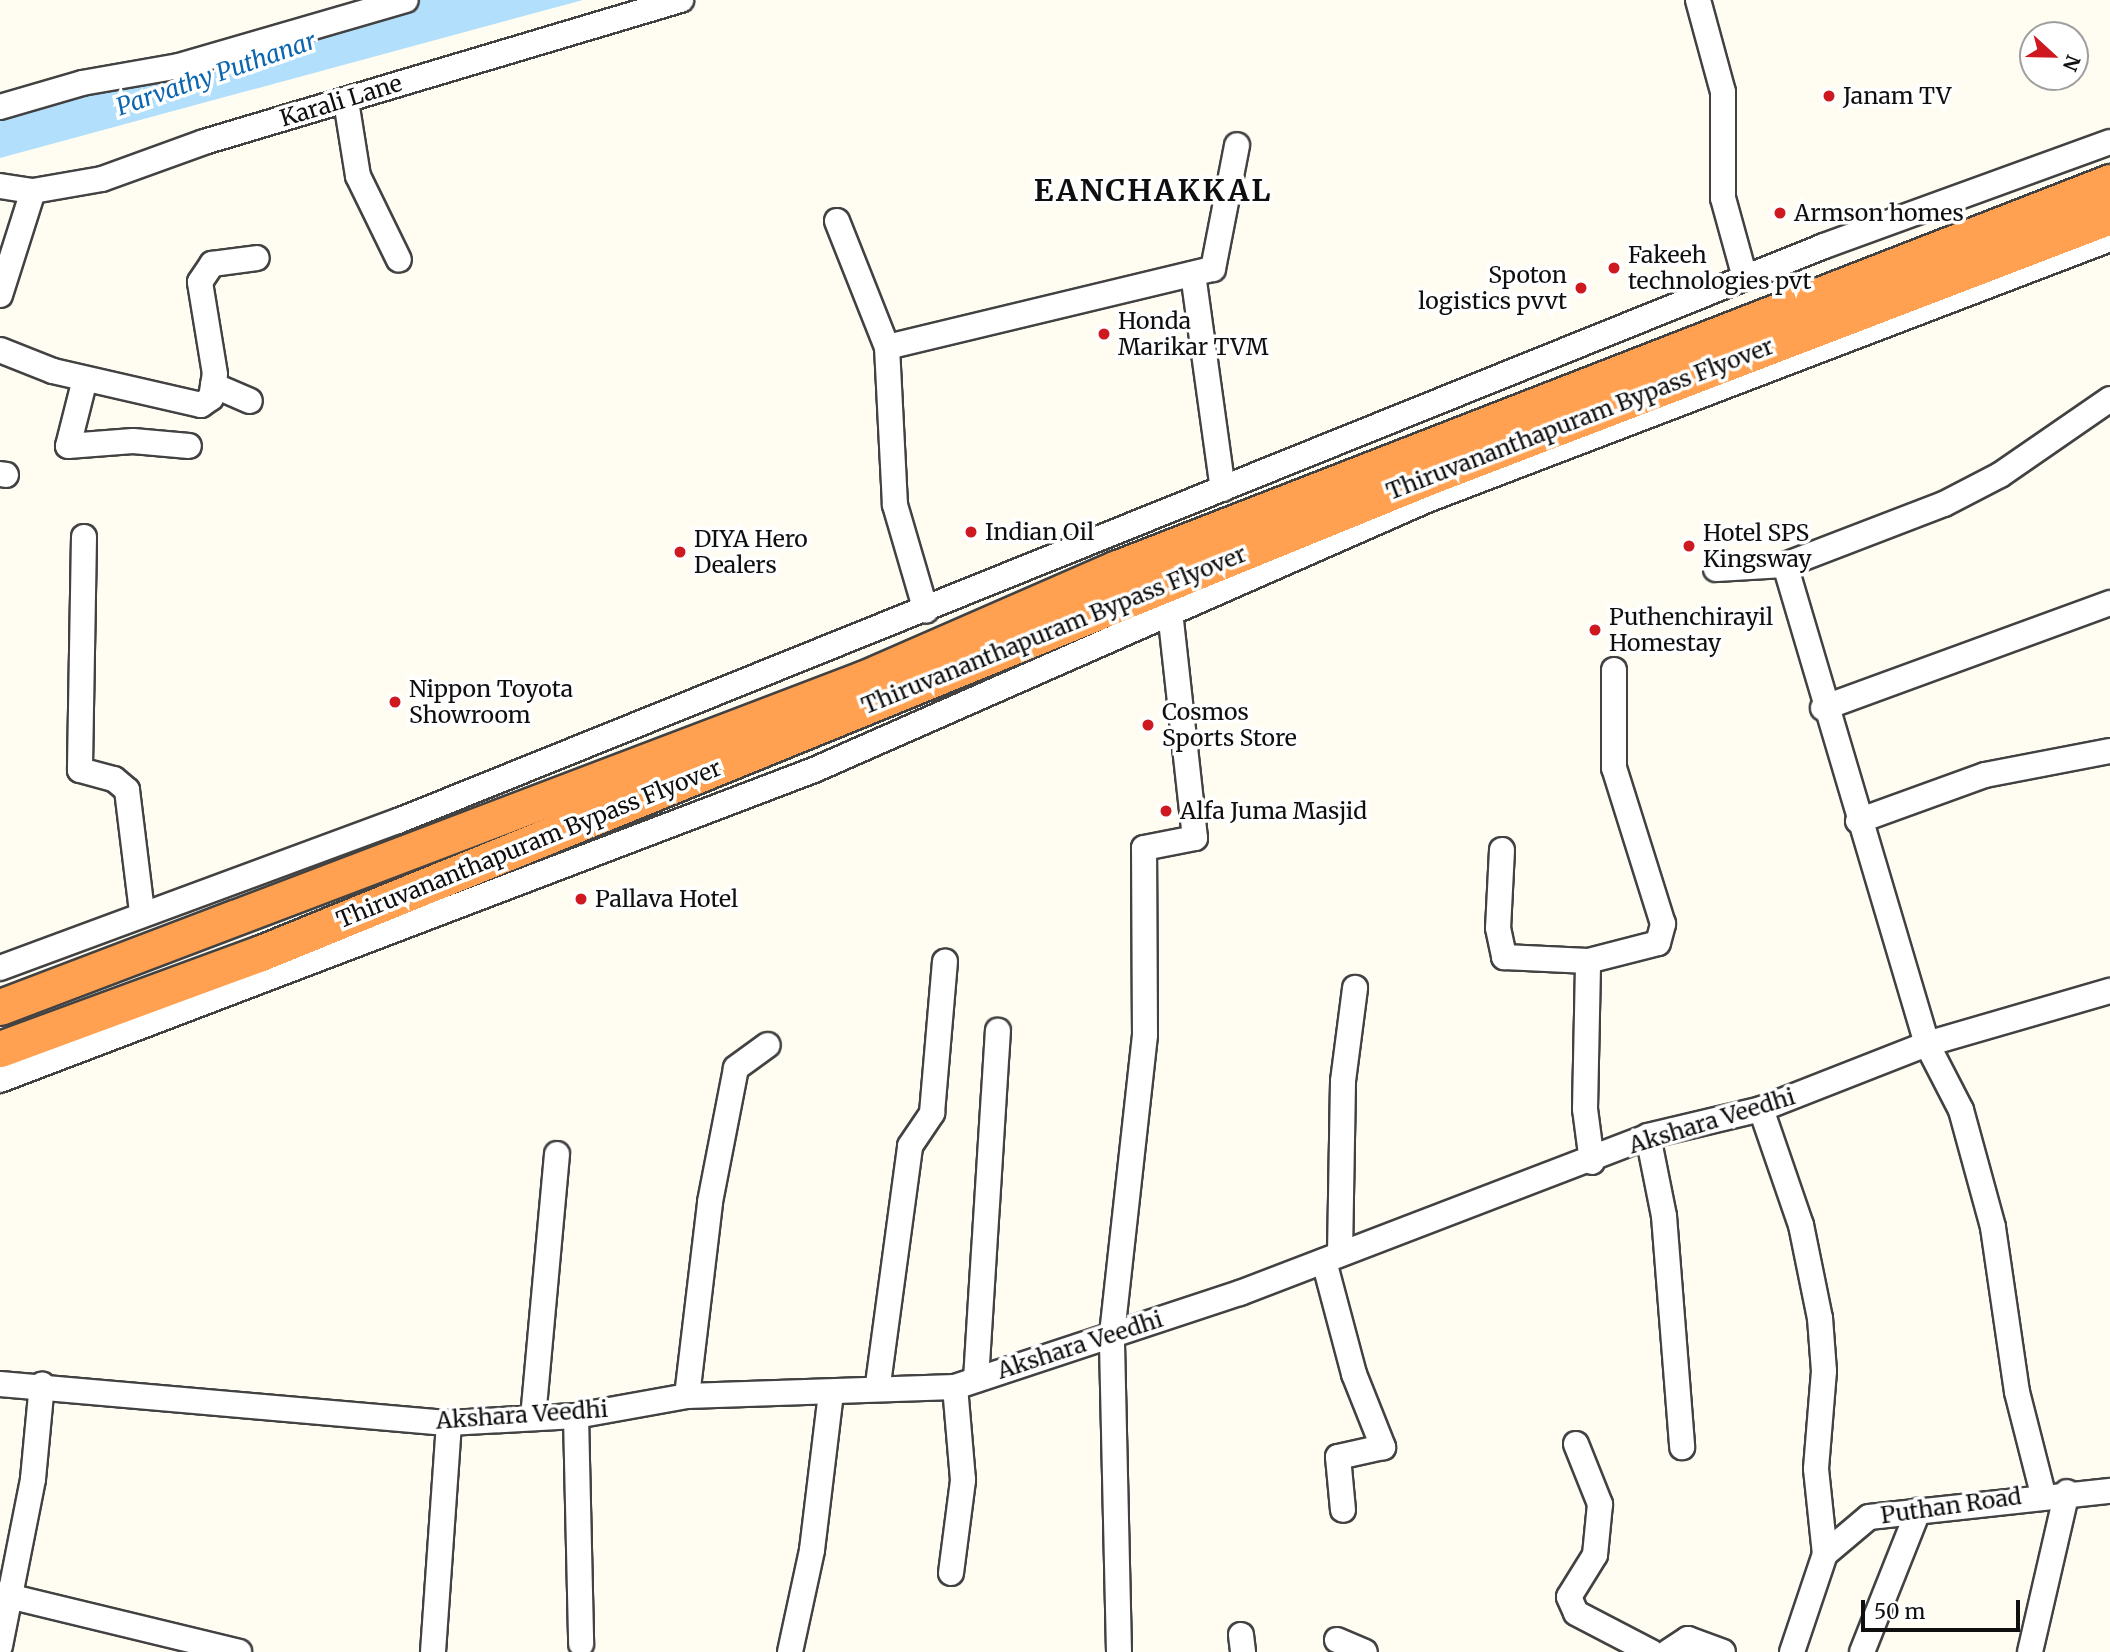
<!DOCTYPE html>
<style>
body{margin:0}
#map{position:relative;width:2110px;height:1652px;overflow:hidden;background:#fffcf2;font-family:Merriweather,serif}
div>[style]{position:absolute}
.water>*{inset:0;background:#b1dffc}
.roads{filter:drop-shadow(2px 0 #424242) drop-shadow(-2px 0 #424242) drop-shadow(0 2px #424242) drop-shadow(0 -2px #424242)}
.minor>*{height:24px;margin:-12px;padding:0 12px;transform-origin:12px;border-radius:12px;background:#fff}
.highway>*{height:35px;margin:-17.5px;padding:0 17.5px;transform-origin:17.5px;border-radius:17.5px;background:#ffa150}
.dots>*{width:19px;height:19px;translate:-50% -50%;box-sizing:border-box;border:4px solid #fff;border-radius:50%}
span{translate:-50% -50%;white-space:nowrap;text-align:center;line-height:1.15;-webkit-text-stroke:7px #fff;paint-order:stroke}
.poi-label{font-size:23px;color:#0f0f0f}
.left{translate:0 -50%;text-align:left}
.right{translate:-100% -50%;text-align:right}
.street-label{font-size:23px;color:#0f0f0f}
.water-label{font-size:24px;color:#0b66af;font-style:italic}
.district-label{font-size:30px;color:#0f0f0f;font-weight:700;letter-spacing:2px}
.north{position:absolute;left:2019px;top:21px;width:70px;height:70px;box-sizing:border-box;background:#fff;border:2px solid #9f9f9f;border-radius:50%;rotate:112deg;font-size:19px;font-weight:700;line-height:28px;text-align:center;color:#0f0f0f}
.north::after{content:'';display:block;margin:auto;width:24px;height:32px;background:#ce1920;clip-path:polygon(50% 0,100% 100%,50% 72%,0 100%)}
.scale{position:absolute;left:1861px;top:1600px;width:159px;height:32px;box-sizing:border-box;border:4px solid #0f0f0f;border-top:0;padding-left:9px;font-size:21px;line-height:24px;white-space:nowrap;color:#0f0f0f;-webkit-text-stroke:5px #fff;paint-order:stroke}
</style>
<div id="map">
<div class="water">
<div style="clip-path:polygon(401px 0,583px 0,0 158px,0 115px)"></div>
</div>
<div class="roads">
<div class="minor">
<div style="left:1698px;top:0;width:95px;rotate:74.8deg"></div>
<div style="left:1723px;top:92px;width:106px;rotate:90deg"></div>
<div style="left:1723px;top:198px;width:83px;rotate:74.6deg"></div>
<div style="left:346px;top:101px;width:76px;rotate:80.9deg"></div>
<div style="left:358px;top:176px;width:93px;rotate:64deg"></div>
<div style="left:0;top:107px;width:85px;rotate:-16.3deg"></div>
<div style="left:82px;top:83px;width:98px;rotate:-9.9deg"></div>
<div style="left:179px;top:66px;width:236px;rotate:-16.2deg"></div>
<div style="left:0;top:186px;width:33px;rotate:9deg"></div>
<div style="left:33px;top:191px;width:70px;rotate:-9.9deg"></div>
<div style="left:102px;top:179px;width:109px;rotate:-19.9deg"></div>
<div style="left:204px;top:142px;width:498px;rotate:-16.6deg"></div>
<div style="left:837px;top:221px;width:136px;rotate:68.4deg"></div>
<div style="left:887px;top:347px;width:158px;rotate:87.1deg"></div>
<div style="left:895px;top:505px;width:110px;rotate:73.7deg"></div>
<div style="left:1193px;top:274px;width:217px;rotate:82.1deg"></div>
<div style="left:0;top:295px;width:109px;rotate:-72.4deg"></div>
<div style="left:887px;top:347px;width:335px;rotate:-13.5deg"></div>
<div style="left:1213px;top:269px;width:126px;rotate:-79deg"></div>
<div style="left:0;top:350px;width:57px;rotate:21.6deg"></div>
<div style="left:53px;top:371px;width:152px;rotate:12.9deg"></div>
<div style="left:201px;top:405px;width:12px;rotate:-35deg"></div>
<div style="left:211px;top:398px;width:24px;rotate:-81deg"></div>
<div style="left:215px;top:374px;width:93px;rotate:-99.3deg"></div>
<div style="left:200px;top:282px;width:22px;rotate:-56deg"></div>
<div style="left:212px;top:264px;width:45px;rotate:-7.6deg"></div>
<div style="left:85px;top:379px;width:69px;rotate:104.2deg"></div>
<div style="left:68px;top:446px;width:65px;rotate:-4.4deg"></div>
<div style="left:133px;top:441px;width:56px;rotate:5.1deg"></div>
<div style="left:213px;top:385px;width:40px;rotate:23.4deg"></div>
<div style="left:0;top:474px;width:6px;rotate:9deg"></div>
<div style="left:84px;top:537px;width:233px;rotate:91deg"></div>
<div style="left:80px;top:770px;width:35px;rotate:15deg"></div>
<div style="left:114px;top:779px;width:17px;rotate:40deg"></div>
<div style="left:127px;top:790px;width:124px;rotate:83deg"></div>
<div style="left:1716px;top:569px;width:69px;rotate:-3.3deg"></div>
<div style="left:1823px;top:708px;width:306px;rotate:-20.1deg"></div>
<div style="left:1858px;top:821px;width:135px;rotate:-19.9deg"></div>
<div style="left:1985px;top:775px;width:127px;rotate:-10.9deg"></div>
<div style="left:1502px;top:850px;width:78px;rotate:92.9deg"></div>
<div style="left:1498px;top:928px;width:30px;rotate:78deg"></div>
<div style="left:1504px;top:957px;width:84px;rotate:2.7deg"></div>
<div style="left:0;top:968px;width:424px;rotate:-20.3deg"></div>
<div style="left:398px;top:821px;width:1538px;rotate:-21.96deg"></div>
<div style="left:1824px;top:246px;width:304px;rotate:-20deg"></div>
<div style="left:0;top:1080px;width:871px;rotate:-20.85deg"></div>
<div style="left:814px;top:770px;width:670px;rotate:-23.77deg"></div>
<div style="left:1427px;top:500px;width:731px;rotate:-20.91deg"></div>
<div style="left:1761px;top:1109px;width:123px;rotate:71deg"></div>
<div style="left:1801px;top:1225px;width:95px;rotate:78.5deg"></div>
<div style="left:1820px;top:1318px;width:53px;rotate:85.7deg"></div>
<div style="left:1824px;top:1371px;width:98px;rotate:94.7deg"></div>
<div style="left:1816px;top:1469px;width:85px;rotate:84deg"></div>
<div style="left:1648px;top:1136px;width:82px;rotate:78.7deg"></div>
<div style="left:1664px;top:1216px;width:232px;rotate:85.5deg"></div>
<div style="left:1592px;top:1162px;width:53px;rotate:-97.5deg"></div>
<div style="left:1585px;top:1109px;width:148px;rotate:-88.8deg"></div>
<div style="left:1588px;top:961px;width:72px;rotate:-14.4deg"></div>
<div style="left:1658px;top:943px;width:20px;rotate:-75deg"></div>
<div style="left:1663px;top:924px;width:164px;rotate:-107.4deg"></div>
<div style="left:1614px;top:768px;width:98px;rotate:-90deg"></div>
<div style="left:1340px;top:1254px;width:173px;rotate:-89deg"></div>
<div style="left:1343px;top:1081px;width:94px;rotate:-82.6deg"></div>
<div style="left:1324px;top:1261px;width:117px;rotate:75.1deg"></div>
<div style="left:1354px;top:1374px;width:79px;rotate:68.3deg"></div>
<div style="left:1383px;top:1447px;width:46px;rotate:167.5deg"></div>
<div style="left:1338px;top:1457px;width:53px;rotate:84.6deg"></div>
<div style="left:976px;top:1379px;width:349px;rotate:-86.4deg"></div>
<div style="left:0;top:1384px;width:451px;rotate:5deg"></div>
<div style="left:449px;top:1423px;width:127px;rotate:-3.2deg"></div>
<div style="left:576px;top:1416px;width:113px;rotate:-10.2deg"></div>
<div style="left:687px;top:1396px;width:268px;rotate:-1.9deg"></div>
<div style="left:955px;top:1387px;width:300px;rotate:-18.3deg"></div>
<div style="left:1240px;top:1293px;width:437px;rotate:-21deg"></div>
<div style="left:1648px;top:1136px;width:116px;rotate:-13.4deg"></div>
<div style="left:1761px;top:1109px;width:178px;rotate:-21.4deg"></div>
<div style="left:1927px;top:1044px;width:191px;rotate:-16.2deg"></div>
<div style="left:878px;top:1384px;width:240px;rotate:-82.3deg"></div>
<div style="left:910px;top:1146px;width:40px;rotate:-56deg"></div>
<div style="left:932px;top:1113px;width:152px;rotate:-85.1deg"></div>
<div style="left:687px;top:1396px;width:195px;rotate:-83.2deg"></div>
<div style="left:710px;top:1202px;width:136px;rotate:-79deg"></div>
<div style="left:736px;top:1068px;width:39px;rotate:-36deg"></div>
<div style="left:576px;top:1416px;width:228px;rotate:88.7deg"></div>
<div style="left:533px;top:1418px;width:265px;rotate:-84.8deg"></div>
<div style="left:1576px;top:1444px;width:65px;rotate:68.2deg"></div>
<div style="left:1600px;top:1504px;width:51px;rotate:95.6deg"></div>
<div style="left:1595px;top:1555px;width:49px;rotate:121.8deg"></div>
<div style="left:1569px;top:1597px;width:17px;rotate:66deg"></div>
<div style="left:1576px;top:1613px;width:85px;rotate:27.5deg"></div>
<div style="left:2043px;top:1494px;width:105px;rotate:-104.3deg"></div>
<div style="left:2017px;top:1392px;width:167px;rotate:-98.3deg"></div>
<div style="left:1993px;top:1227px;width:121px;rotate:-105.3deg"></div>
<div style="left:1961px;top:1110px;width:74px;rotate:-117.3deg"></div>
<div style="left:1927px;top:1044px;width:500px;rotate:-106.5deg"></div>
<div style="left:1785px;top:565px;width:170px;rotate:-21deg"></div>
<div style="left:1944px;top:504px;width:63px;rotate:-27.4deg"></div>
<div style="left:2000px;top:475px;width:134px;rotate:-34.6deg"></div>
<div style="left:951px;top:1573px;width:94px;rotate:-82.6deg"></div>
<div style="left:963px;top:1480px;width:93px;rotate:-94.9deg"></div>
<div style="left:0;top:1594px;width:246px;rotate:13.6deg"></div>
<div style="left:1241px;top:1635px;width:17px;rotate:83deg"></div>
<div style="left:1337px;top:1640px;width:30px;rotate:23deg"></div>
<div style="left:0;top:1646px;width:170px;rotate:-78.8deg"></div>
<div style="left:33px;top:1479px;width:95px;rotate:-84.6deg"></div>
<div style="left:433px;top:1652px;width:230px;rotate:-86deg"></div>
<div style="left:790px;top:1652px;width:104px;rotate:-77.8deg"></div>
<div style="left:812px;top:1550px;width:159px;rotate:-83.1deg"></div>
<div style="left:1119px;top:1652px;width:318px;rotate:-91.3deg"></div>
<div style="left:1112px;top:1334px;width:301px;rotate:-83.7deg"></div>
<div style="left:1145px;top:1035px;width:187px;rotate:-90.3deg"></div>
<div style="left:1144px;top:848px;width:52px;rotate:-11.1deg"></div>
<div style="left:1195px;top:838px;width:226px;rotate:-96.3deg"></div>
<div style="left:1668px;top:1652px;width:24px;rotate:-33deg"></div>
<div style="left:1688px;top:1639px;width:37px;rotate:20deg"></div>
<div style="left:1792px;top:1652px;width:103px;rotate:-71.4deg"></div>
<div style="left:1825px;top:1554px;width:57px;rotate:-40.1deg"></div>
<div style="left:1869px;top:1517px;width:242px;rotate:-6.2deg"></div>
<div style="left:1862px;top:1652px;width:152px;rotate:-68.3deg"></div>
<div style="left:2030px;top:1652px;width:164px;rotate:-77deg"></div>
</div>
<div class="highway">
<div style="left:0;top:1007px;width:925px;rotate:-20.82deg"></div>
<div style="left:865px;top:678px;width:273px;rotate:-23.6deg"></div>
<div style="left:1115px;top:569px;width:1068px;rotate:-21.25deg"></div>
<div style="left:0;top:1049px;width:278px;rotate:-20.2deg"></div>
<div style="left:261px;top:953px;width:1263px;rotate:-22.18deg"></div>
<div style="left:1431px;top:476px;width:727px;rotate:-20.95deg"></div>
</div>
</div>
<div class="dots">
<div style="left:1829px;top:96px;background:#ce1920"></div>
<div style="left:1780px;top:213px;background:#ce1920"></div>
<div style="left:1614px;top:268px;background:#ce1920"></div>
<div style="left:1581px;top:288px;background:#ce1920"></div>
<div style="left:1104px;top:334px;background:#ce1920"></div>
<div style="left:971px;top:532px;background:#ce1920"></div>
<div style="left:1689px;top:546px;background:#ce1920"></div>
<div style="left:680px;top:552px;background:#ce1920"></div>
<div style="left:1595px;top:630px;background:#ce1920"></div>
<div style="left:395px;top:702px;background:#ce1920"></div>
<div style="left:1148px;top:725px;background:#ce1920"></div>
<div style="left:1166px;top:811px;background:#ce1920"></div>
<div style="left:581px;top:899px;background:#ce1920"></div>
</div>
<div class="poi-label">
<span class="left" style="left:1843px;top:96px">Janam TV</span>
<span class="left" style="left:1794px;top:213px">Armson homes</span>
<span class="left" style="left:1628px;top:268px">Fakeeh<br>technologies pvt</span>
<span class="right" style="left:1567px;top:288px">Spoton<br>logistics pvvt</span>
<span class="left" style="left:1118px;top:334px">Honda<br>Marikar TVM</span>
<span class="left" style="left:985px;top:532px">Indian Oil</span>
<span class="left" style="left:1703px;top:546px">Hotel SPS<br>Kingsway</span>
<span class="left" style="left:694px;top:552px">DIYA Hero<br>Dealers</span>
<span class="left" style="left:1609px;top:630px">Puthenchirayil<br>Homestay</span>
<span class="left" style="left:409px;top:702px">Nippon Toyota<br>Showroom</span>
<span class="left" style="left:1162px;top:725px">Cosmos<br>Sports Store</span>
<span class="left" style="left:1180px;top:811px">Alfa Juma Masjid</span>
<span class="left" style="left:595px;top:899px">Pallava Hotel</span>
</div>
<div class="street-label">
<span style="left:341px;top:101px;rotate:-17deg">Karali Lane</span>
<span style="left:1580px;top:419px;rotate:-21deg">Thiruvananthapuram Bypass Flyover</span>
<span style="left:1054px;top:630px;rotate:-22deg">Thiruvananthapuram Bypass Flyover</span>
<span style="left:529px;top:844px;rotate:-22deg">Thiruvananthapuram Bypass Flyover</span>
<span style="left:1712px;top:1121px;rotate:-17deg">Akshara Veedhi</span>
<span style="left:1080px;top:1345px;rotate:-18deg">Akshara Veedhi</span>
<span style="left:522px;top:1415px;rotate:-4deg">Akshara Veedhi</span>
<span style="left:1951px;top:1506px;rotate:-8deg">Puthan Road</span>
</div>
<div class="water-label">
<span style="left:216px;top:74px;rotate:-19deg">Parvathy Puthanar</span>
</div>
<div class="district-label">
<span style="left:1153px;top:190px">EANCHAKKAL</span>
</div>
<div class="north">N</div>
<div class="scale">50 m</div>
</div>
